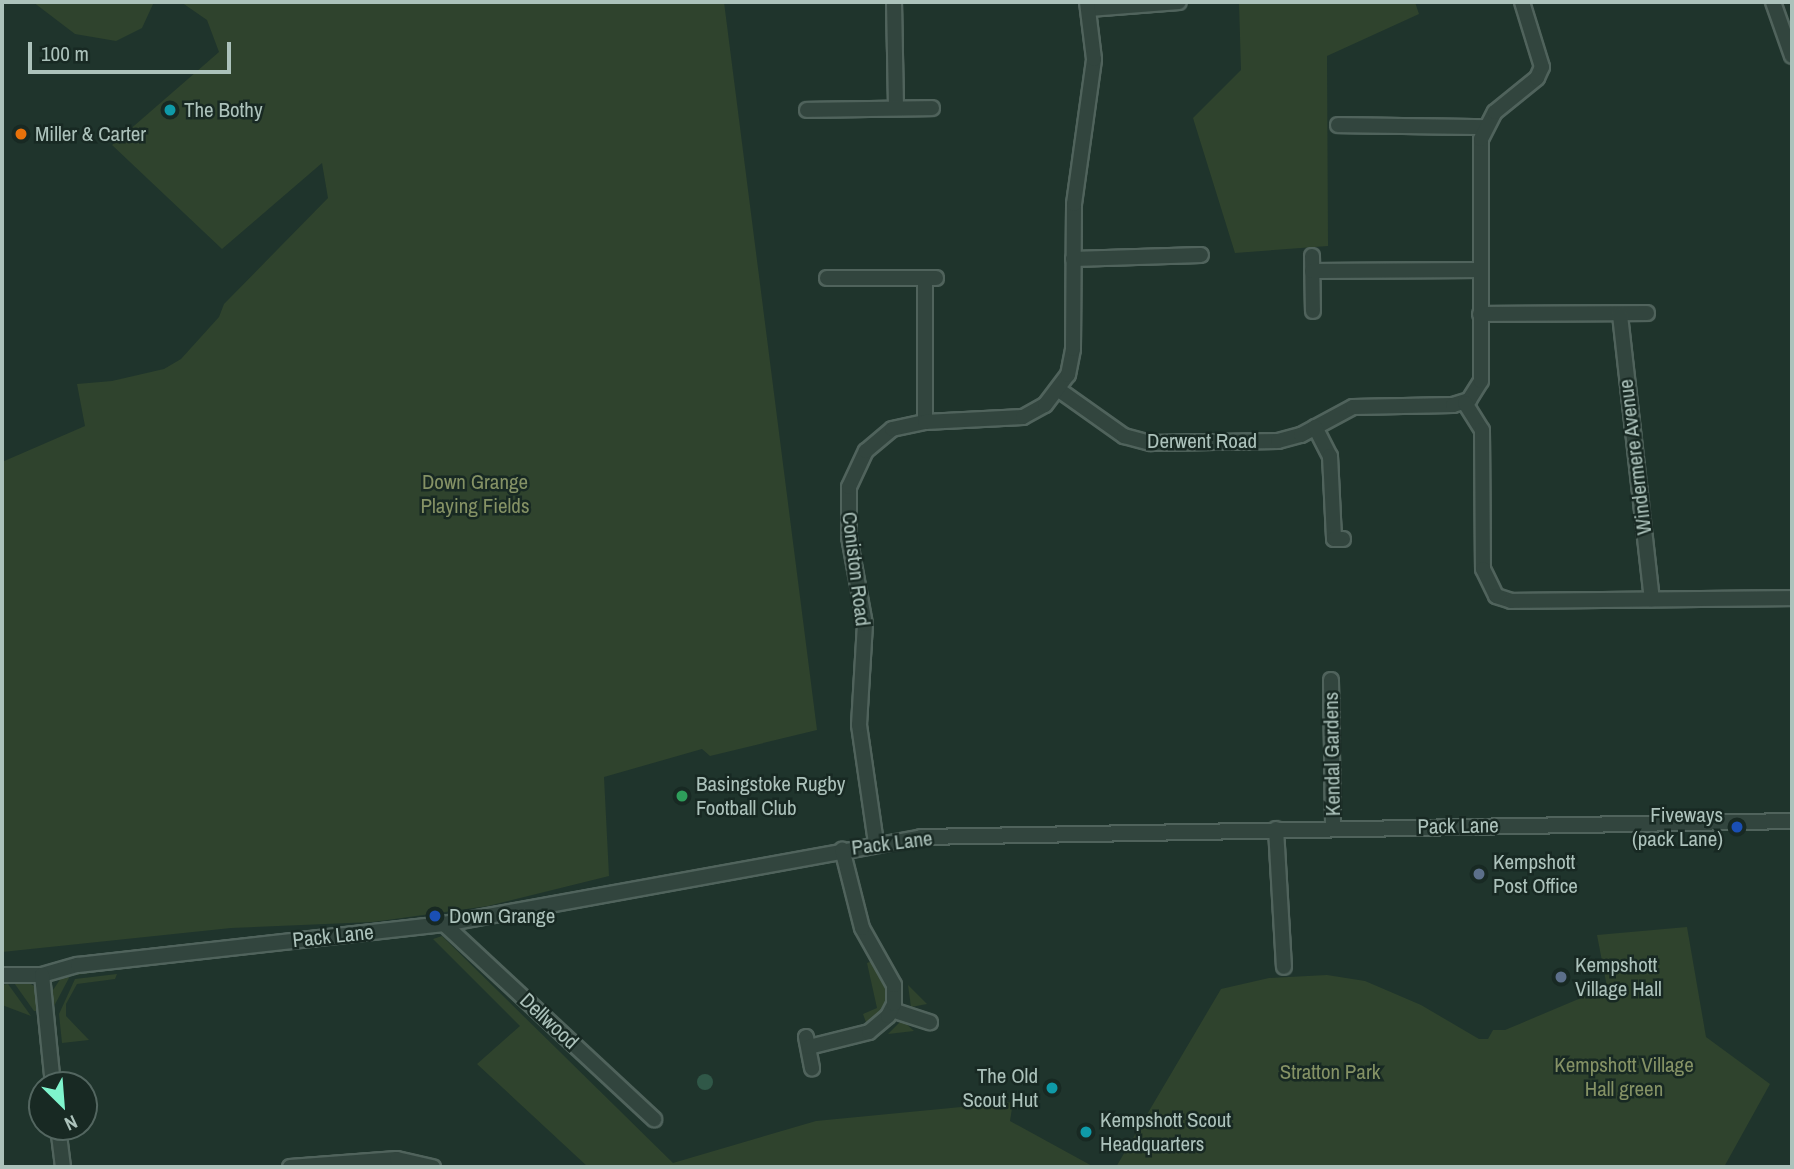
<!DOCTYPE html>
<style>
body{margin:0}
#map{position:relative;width:1794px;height:1169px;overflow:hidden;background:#1f342c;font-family:"Archivo Narrow",sans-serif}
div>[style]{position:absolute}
.green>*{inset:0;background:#2f432d}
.water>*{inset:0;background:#305848}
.round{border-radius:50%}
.roads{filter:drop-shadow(2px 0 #50635c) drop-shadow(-2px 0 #50635c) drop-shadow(0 2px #50635c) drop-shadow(0 -2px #50635c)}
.minor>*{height:14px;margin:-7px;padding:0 7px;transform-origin:7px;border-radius:7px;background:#32453e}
.dots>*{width:19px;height:19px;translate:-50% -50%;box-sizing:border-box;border:4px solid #182923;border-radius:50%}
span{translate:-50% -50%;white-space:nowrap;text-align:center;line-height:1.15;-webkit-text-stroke:5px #182923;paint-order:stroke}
.poi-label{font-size:21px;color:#acc2bb}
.left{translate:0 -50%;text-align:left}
.right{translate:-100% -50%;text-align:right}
.street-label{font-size:21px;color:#acc2bb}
.park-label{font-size:21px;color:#859265}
.frame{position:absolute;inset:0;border:4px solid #acc2bb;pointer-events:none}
.north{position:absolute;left:28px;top:1071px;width:70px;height:70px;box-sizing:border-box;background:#182923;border:2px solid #536660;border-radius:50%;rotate:155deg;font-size:19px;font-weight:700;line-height:28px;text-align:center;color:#acc2bb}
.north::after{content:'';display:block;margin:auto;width:24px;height:32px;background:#7ff4cd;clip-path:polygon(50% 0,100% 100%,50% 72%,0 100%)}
.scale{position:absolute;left:28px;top:42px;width:203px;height:32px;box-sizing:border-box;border:4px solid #acc2bb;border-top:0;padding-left:9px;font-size:21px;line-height:24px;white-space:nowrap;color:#acc2bb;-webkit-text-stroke:5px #182923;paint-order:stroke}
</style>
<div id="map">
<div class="green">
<div style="clip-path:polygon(33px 2px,154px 2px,142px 28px,116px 41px,75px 34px)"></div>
<div style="clip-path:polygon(181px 2px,724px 2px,817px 730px,710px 756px,702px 749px,604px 777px,609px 876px,488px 906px,373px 922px,231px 928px,2px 952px,2px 462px,85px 426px,77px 384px,112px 381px,164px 369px,181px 359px,219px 317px,224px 304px,328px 198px,322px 163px,222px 249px,112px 145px,219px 52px,207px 20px)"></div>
<div style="clip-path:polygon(1239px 2px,1415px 2px,1419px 14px,1327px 56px,1328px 246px,1235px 253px,1193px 118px,1241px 70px)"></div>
<div style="clip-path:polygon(1687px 927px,1706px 1037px,1770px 1084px,1724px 1167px,1116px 1167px,1221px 989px,1269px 978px,1327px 975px,1365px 981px,1421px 1005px,1479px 1039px,1488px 1039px,1493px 1030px,1505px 1030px,1607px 987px,1597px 935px)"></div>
<div style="clip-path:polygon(442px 936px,673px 1163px,816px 1121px,1013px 1102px,1010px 1121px,1094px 1167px,588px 1167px,477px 1064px,520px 1026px,433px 939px)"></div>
<div style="clip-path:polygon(877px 959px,892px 984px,891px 1005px,868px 1028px,863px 1014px,877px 1008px,867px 963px)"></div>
<div style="clip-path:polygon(117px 969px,70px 976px,52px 1010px,51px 993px,63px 975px)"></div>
<div style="clip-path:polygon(117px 974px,115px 979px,77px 984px,66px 1004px,66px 1016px,89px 1040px,62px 1043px,59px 1014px,75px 979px)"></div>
<div style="clip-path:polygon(21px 978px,34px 986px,39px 1011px,34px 1011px,12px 980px)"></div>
<div style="clip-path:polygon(8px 984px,31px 1016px,2px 1005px,2px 985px)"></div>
<div style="clip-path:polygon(908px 985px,927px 1004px,911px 1007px)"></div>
<div style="clip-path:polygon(902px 1020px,914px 1031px,888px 1034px)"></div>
</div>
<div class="water">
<div class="round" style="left:697px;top:1074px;width:16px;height:16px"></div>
</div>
<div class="roads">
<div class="minor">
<div style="left:894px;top:2px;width:106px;rotate:88.9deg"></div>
<div style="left:1773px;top:2px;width:57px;rotate:70.6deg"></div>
<div style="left:1090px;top:9px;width:89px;rotate:-4.5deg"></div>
<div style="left:807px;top:110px;width:125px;rotate:-0.9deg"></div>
<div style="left:1338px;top:125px;width:147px;rotate:0.8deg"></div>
<div style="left:1312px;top:256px;width:55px;rotate:89deg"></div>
<div style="left:1073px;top:259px;width:128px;rotate:-1.8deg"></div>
<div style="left:1312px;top:271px;width:168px;rotate:-0.3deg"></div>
<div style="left:827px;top:278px;width:109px"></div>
<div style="left:925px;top:278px;width:144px;rotate:90deg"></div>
<div style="left:1480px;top:314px;width:167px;rotate:-0.3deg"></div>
<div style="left:1620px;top:315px;width:286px;rotate:83.6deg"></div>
<div style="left:1059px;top:390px;width:80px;rotate:35.3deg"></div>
<div style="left:1124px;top:436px;width:28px;rotate:15deg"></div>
<div style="left:1151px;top:443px;width:127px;rotate:-0.9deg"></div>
<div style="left:1278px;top:441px;width:24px;rotate:-15deg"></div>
<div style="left:1301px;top:435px;width:59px;rotate:-28.3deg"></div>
<div style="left:1353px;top:407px;width:100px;rotate:-1.1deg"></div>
<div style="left:1453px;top:405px;width:17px;rotate:-17deg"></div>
<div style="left:1469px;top:400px;width:22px;rotate:-58deg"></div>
<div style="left:1481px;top:381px;width:242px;rotate:-90deg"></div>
<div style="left:1481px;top:139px;width:30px;rotate:-63deg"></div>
<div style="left:1495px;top:112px;width:54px;rotate:-39deg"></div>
<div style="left:1537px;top:78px;width:12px;rotate:-66deg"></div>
<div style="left:1542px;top:67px;width:68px;rotate:-107.1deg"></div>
<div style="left:1465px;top:403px;width:32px;rotate:58deg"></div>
<div style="left:1482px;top:430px;width:139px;rotate:89.6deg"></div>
<div style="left:1483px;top:569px;width:30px;rotate:64deg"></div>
<div style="left:1496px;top:596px;width:16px;rotate:18deg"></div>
<div style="left:1511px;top:601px;width:281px;rotate:-0.6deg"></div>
<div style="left:1315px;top:427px;width:33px;rotate:63deg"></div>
<div style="left:1330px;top:456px;width:83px;rotate:87.2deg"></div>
<div style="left:1334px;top:539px;width:9px"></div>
<div style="left:1331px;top:680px;width:148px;rotate:89.2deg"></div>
<div style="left:1276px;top:829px;width:138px;rotate:86.7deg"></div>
<div style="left:876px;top:843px;width:119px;rotate:-98.2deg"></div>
<div style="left:859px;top:725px;width:101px;rotate:-86.6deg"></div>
<div style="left:865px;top:624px;width:88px;rotate:-100.4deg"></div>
<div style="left:849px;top:537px;width:50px;rotate:-90deg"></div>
<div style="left:849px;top:487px;width:40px;rotate:-65deg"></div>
<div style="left:866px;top:451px;width:34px;rotate:-40deg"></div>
<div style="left:892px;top:429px;width:34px;rotate:-12deg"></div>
<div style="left:925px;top:422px;width:98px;rotate:-2.9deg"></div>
<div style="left:1023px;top:417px;width:25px;rotate:-29deg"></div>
<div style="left:1045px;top:405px;width:38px;rotate:-53deg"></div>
<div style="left:1068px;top:375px;width:26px;rotate:-79deg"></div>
<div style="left:1073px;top:349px;width:145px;rotate:-89.6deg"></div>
<div style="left:1074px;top:204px;width:146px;rotate:-82.1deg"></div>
<div style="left:1094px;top:59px;width:57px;rotate:-97deg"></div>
<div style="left:444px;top:924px;width:287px;rotate:42.9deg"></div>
<div style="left:2px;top:975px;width:40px"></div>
<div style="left:42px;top:975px;width:37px;rotate:-16deg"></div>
<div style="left:78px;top:965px;width:368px;rotate:-6.4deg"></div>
<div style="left:444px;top:924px;width:485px;rotate:-10.3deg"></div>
<div style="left:921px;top:837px;width:871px;rotate:-1.05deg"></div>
<div style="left:42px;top:975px;width:111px;rotate:84.3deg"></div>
<div style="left:892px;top:1010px;width:40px;rotate:18deg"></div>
<div style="left:806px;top:1037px;width:32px;rotate:79deg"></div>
<div style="left:809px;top:1047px;width:62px;rotate:-14deg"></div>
<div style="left:869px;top:1032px;width:25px;rotate:-40deg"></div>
<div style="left:888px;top:1016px;width:13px;rotate:-63deg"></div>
<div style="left:894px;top:1004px;width:19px;rotate:-90deg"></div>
<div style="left:894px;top:985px;width:65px;rotate:-119.3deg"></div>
<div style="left:862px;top:928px;width:81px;rotate:-104.2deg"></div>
<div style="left:58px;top:1127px;width:40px;rotate:82.9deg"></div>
<div style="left:290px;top:1167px;width:107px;rotate:-4.3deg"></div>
<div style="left:397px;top:1159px;width:37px;rotate:13deg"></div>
</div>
</div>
<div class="dots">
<div style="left:170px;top:110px;background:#0f9aa8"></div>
<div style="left:21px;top:134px;background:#e8710a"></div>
<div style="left:682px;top:796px;background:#2e9e5b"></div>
<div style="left:1737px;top:827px;background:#1a4fb4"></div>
<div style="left:1479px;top:874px;background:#5c6f8a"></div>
<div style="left:435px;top:916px;background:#1a4fb4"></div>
<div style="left:1561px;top:977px;background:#5c6f8a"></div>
<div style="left:1052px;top:1088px;background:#0f9aa8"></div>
<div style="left:1086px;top:1132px;background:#0f9aa8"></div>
</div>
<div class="poi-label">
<span class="left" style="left:184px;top:110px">The Bothy</span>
<span class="left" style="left:35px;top:134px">Miller &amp; Carter</span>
<span class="left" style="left:696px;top:796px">Basingstoke Rugby<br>Football Club</span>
<span class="right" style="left:1723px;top:827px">Fiveways<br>(pack Lane)</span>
<span class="left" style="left:1493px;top:874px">Kempshott<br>Post Office</span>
<span class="left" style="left:449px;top:916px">Down Grange</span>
<span class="left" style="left:1575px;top:977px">Kempshott<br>Village Hall</span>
<span class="right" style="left:1038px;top:1088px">The Old<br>Scout Hut</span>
<span class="left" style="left:1100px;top:1132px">Kempshott Scout<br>Headquarters</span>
</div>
<div class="street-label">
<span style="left:1202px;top:441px">Derwent Road</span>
<span style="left:1635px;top:457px;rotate:-97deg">Windermere Avenue</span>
<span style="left:856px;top:569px;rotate:83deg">Coniston Road</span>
<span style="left:1332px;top:754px;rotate:-91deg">Kendal Gardens</span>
<span style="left:1458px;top:826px;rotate:-1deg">Pack Lane</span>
<span style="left:892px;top:843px;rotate:-7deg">Pack Lane</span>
<span style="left:333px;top:936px;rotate:-6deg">Pack Lane</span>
<span style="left:549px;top:1021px;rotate:43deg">Dellwood</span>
</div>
<div class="park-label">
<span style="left:475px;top:494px">Down Grange<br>Playing Fields</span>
<span style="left:1624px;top:1077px">Kempshott Village<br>Hall green</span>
<span style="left:1330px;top:1072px">Stratton Park</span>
</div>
<div class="frame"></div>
<div class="north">N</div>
<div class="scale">100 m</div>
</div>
